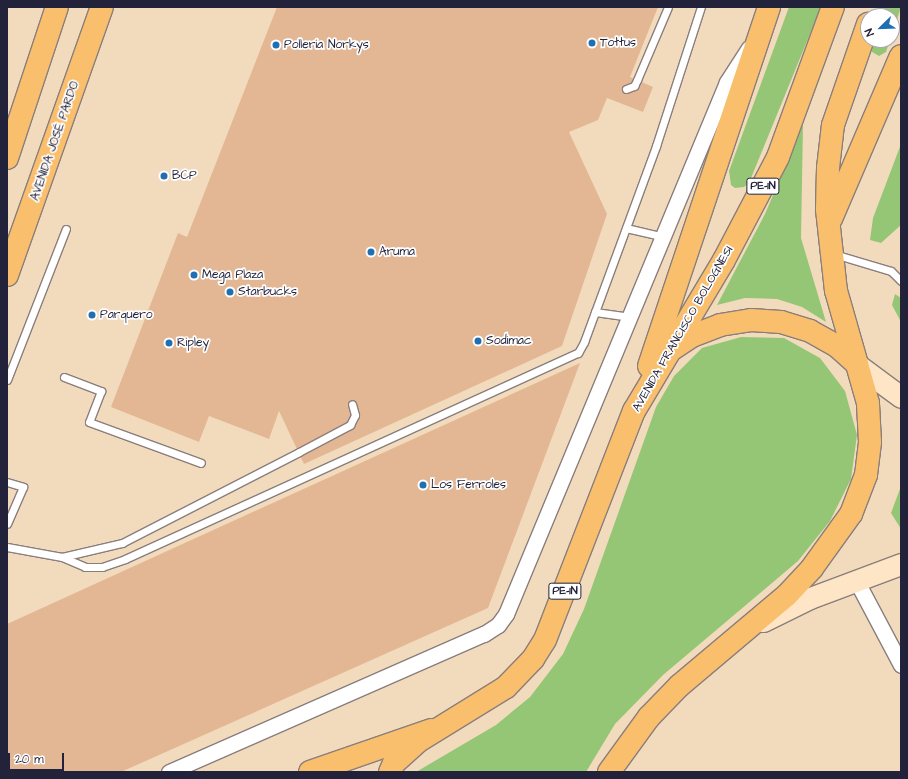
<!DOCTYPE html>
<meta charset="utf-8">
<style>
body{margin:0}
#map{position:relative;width:908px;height:779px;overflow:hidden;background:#f2dbbd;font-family:"Architects Daughter",sans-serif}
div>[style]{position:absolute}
.green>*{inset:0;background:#95c676}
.building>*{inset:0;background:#e4b794}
.roads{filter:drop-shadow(1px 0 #8a7e7c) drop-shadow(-1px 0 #8a7e7c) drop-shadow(0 1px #8a7e7c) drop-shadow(0 -1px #8a7e7c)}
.service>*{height:7px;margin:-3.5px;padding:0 3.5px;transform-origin:3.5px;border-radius:3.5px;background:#fff}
.minor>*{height:15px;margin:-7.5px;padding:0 7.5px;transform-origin:7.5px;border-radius:7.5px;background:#fff}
.secondary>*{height:21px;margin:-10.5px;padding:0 10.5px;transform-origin:10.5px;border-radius:10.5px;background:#fde5c5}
.primary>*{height:22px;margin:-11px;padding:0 11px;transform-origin:11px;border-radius:11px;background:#f9bf6d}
.trunk>*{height:22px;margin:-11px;padding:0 11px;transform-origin:11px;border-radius:11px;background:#f9bf6d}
.dots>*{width:11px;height:11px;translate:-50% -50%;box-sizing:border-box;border:2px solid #fff;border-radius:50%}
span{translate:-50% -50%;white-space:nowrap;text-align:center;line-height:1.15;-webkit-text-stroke:3.5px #fff;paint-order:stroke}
.shield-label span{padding:1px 3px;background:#fff;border:1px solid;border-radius:3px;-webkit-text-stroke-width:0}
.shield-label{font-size:11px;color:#22223b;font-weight:700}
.poi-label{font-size:12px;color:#22223b}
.left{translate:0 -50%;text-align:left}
.street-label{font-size:12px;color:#22223b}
.frame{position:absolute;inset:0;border:8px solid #22223b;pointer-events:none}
.north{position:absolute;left:860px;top:8px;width:40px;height:40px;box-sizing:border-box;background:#fff;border:1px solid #a7a7b1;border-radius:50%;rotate:247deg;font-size:11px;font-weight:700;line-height:16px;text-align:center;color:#22223b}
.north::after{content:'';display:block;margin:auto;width:14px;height:18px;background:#1f6fb2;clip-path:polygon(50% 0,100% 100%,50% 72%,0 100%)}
.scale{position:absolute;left:8px;top:753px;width:56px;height:18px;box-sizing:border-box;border:2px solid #22223b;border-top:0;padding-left:5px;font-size:12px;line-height:14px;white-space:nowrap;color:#22223b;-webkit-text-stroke:3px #fff;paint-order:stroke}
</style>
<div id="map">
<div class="green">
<div style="clip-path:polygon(789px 7px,821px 7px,749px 183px,744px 187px,735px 188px,731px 185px,729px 171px)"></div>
<div style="clip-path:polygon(882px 7px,901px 7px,892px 35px,892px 16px,878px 16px)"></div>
<div style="clip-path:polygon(871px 40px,890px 40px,886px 52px,879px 56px,872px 52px)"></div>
<div style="clip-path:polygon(803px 124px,801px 238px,826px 322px,802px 307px,777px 299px,745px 298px,717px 305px,765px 214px)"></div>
<div style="clip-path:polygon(901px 144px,901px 225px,881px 243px,870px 240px,873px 218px)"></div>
<div style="clip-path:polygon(895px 294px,901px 298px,901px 322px,892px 305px)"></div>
<div style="clip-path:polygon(741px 337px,784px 338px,820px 358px,845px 391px,857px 435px,851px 479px,830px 521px,798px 561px,663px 675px,615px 724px,586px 772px,416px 772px,496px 725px,530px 697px,563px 654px,584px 609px,656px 407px,674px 376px,702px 348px)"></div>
<div style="clip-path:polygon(901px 486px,901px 529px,891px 513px)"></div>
</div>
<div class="building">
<div style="clip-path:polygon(277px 7px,658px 7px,630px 77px,653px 87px,643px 112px,607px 98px,598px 120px,569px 132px,607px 214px,562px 346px,304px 464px,279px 411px,269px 439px,209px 416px,199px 442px,111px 407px,178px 233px,187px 237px)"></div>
<div style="clip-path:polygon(580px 363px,488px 608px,121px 772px,7px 772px,7px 624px)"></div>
</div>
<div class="roads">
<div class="service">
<div style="left:626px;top:89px;width:9px;rotate:-21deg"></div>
<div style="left:634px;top:86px;width:7px;rotate:-63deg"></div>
<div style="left:637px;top:80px;width:79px;rotate:-67deg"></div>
<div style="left:626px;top:228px;width:37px;rotate:13deg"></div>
<div style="left:834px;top:254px;width:59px;rotate:16.6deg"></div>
<div style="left:891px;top:271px;width:14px;rotate:45deg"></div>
<div style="left:595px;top:312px;width:34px;rotate:8deg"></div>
<div style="left:64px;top:377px;width:40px;rotate:21deg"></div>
<div style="left:101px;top:391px;width:33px;rotate:111deg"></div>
<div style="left:89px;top:422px;width:119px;rotate:20.1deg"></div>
<div style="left:7px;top:380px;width:162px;rotate:-68.7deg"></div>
<div style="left:7px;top:482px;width:17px;rotate:17deg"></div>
<div style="left:23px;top:487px;width:40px;rotate:113.4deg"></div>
<div style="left:7px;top:547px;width:56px;rotate:10.3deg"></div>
<div style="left:62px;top:557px;width:25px;rotate:23deg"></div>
<div style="left:85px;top:567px;width:17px"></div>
<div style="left:102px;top:567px;width:24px;rotate:-19deg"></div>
<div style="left:125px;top:559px;width:498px;rotate:-24.5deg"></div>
<div style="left:578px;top:353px;width:13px;rotate:-61deg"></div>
<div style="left:584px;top:342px;width:209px;rotate:-69.8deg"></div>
<div style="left:656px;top:146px;width:146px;rotate:-72.1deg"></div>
<div style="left:62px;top:557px;width:62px;rotate:-13.1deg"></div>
<div style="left:122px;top:543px;width:199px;rotate:-27.2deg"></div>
<div style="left:299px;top:452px;width:58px;rotate:-27.9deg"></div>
<div style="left:350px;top:425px;width:11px;rotate:-63deg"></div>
<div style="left:355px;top:415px;width:11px;rotate:-105deg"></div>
</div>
<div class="minor">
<div style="left:856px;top:580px;width:96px;rotate:62.1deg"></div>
<div style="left:169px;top:772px;width:344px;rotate:-23.7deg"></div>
<div style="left:484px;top:634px;width:17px;rotate:-33deg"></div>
<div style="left:498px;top:625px;width:14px;rotate:-54deg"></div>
<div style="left:506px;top:614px;width:576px;rotate:-67.44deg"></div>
<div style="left:727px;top:82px;width:40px;rotate:-57.1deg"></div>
</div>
<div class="secondary">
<div style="left:859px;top:366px;width:52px;rotate:36.4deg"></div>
<div style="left:763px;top:621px;width:52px;rotate:-26.1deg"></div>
<div style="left:810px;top:598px;width:97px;rotate:-20.5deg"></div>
</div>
<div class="primary">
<div style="left:7px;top:158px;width:159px;rotate:-71.7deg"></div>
<div style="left:7px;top:275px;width:284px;rotate:-70.5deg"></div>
<div style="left:310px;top:772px;width:128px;rotate:-19.1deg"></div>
</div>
<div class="trunk">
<div style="left:831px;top:219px;width:177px;rotate:-66.8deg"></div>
<div style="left:671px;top:350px;width:25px;rotate:-34deg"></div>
<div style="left:692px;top:336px;width:30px;rotate:-21deg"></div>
<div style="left:720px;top:325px;width:31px;rotate:-9deg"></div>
<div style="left:751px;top:320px;width:30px;rotate:4deg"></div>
<div style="left:781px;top:322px;width:30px;rotate:17deg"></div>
<div style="left:810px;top:331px;width:31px;rotate:29deg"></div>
<div style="left:837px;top:346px;width:27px;rotate:42deg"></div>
<div style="left:649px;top:366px;width:379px;rotate:-71.5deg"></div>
<div style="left:390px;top:772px;width:10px;rotate:-66deg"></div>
<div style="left:394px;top:763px;width:31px;rotate:-42deg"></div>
<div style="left:417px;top:742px;width:105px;rotate:-31.7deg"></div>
<div style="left:506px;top:687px;width:39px;rotate:-46deg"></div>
<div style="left:533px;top:659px;width:22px;rotate:-58deg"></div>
<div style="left:545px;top:640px;width:246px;rotate:-68.8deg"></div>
<div style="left:634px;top:411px;width:176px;rotate:-59.2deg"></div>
<div style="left:724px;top:260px;width:116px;rotate:-62.3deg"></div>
<div style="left:778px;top:157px;width:160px;rotate:-69.9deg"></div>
<div style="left:609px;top:772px;width:68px;rotate:-54deg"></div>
<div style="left:649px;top:717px;width:43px;rotate:-45.9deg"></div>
<div style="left:679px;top:686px;width:141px;rotate:-40.1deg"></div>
<div style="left:787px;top:595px;width:37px;rotate:-47deg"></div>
<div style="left:812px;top:568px;width:67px;rotate:-54.2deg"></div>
<div style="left:851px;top:514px;width:42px;rotate:-69deg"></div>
<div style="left:866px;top:475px;width:33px;rotate:-83deg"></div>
<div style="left:870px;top:442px;width:39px;rotate:-93deg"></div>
<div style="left:868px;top:403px;width:116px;rotate:-105.9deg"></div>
<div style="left:836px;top:291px;width:82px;rotate:-96.3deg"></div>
<div style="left:827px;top:209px;width:41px;rotate:-88.6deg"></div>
<div style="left:828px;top:168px;width:43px;rotate:-83.4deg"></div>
<div style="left:833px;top:125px;width:107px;rotate:-70.9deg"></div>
</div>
</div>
<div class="dots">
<div style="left:592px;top:43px;background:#1f6fb2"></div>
<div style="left:276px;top:45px;background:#1f6fb2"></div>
<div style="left:164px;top:176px;background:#1f6fb2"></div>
<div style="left:371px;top:252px;background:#1f6fb2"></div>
<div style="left:194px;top:275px;background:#1f6fb2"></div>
<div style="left:230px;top:292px;background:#1f6fb2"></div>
<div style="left:92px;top:315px;background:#1f6fb2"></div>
<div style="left:478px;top:341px;background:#1f6fb2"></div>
<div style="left:169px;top:343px;background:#1f6fb2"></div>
<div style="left:423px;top:485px;background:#1f6fb2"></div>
</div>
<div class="shield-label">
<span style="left:763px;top:186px">PE-1N</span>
<span style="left:565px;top:591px">PE-1N</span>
</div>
<div class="poi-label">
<span class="left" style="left:600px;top:43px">Tottus</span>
<span class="left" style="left:284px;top:45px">Pollería Norkys</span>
<span class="left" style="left:172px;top:176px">BCP</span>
<span class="left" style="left:379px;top:252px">Aruma</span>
<span class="left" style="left:202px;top:275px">Mega Plaza</span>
<span class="left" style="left:238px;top:292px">Starbucks</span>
<span class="left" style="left:100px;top:315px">Parquero</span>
<span class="left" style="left:486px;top:341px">Sodimac</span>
<span class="left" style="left:177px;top:343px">Ripley</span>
<span class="left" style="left:431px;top:485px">Los Ferroles</span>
</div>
<div class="street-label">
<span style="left:55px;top:141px;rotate:-71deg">AVENIDA JOSÉ PARDO</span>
<span style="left:683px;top:329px;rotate:-60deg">AVENIDA FRANCISCO BOLOGNESI</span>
</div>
<div class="frame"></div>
<div class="north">N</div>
<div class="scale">20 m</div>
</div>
